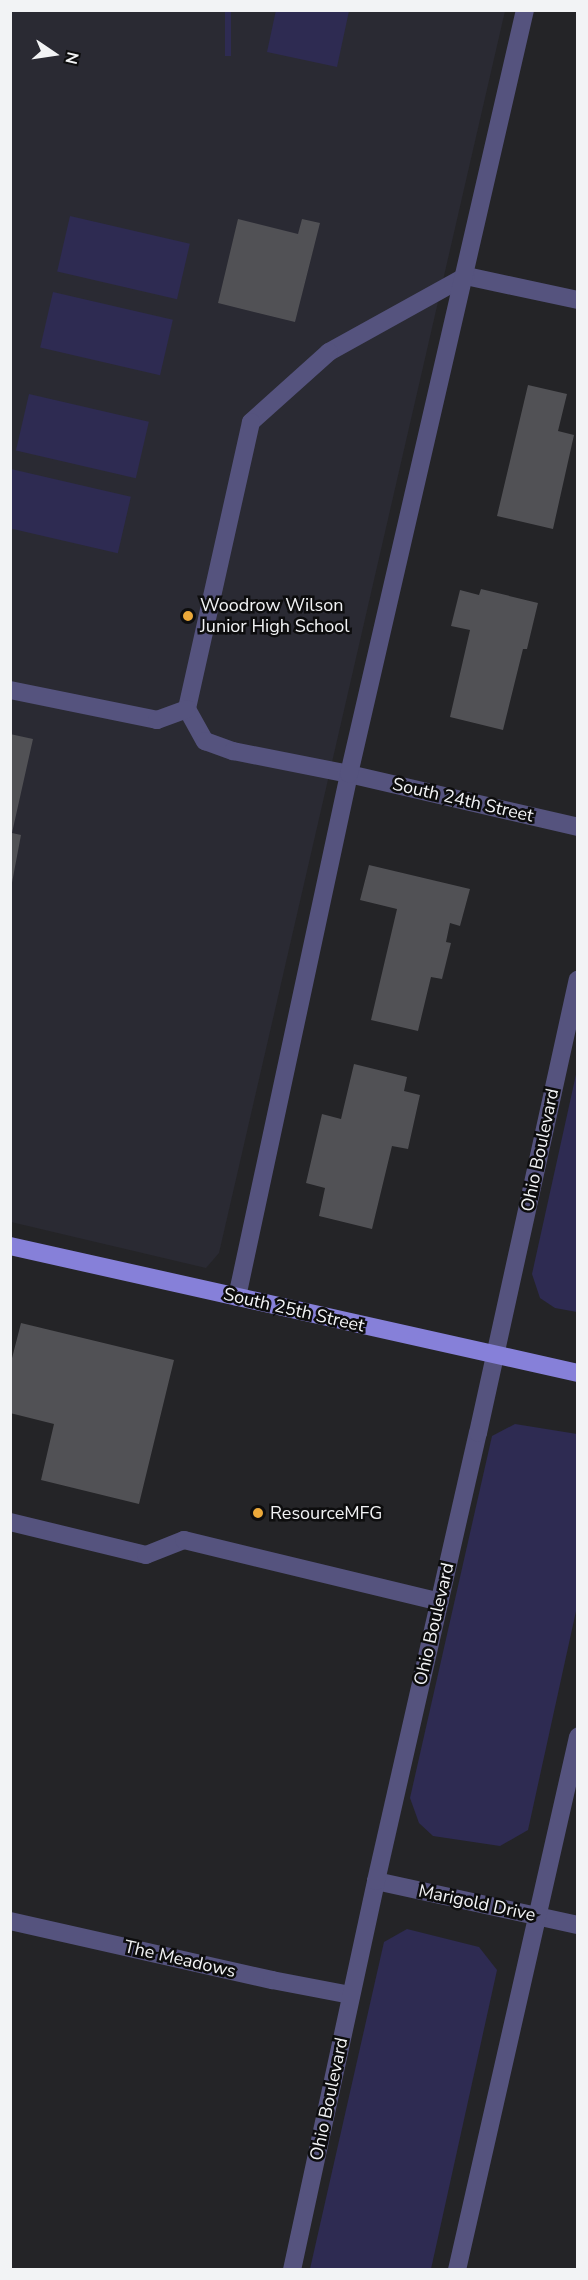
<!DOCTYPE html>
<style>
body{margin:0}
#map{position:relative;width:588px;height:2280px;overflow:hidden;background:#242427;font-family:"Nunito Sans",sans-serif}
div>[style]{position:absolute}
.built>*{inset:0;background:#2a2a33}
.green>*{inset:0;background:#2e2b52;transform-origin:0 0}
.building>*{inset:0;background:#515155}
.minor>*{height:18px;margin:-9px;padding:0 9px;transform-origin:9px;border-radius:9px;background:#55537e}
.major>*{height:18px;margin:-9px;padding:0 9px;transform-origin:9px;border-radius:9px;background:#8680d9}
.dots>*{width:16px;height:16px;translate:-50% -50%;box-sizing:border-box;border:3px solid #0d0d0e;border-radius:50%}
span{translate:-50% -50%;white-space:nowrap;text-align:center;line-height:1.15;-webkit-text-stroke:5px #0d0d0e;paint-order:stroke}
.poi-label{font-size:18px;color:#f2f3f5}
.left{translate:0 -50%;text-align:left}
.street-label{font-size:18px;color:#f2f3f5}
.frame{position:absolute;inset:0;border:12px solid #f2f3f5;pointer-events:none}
.north{position:absolute;left:24px;top:24px;width:60px;height:60px;-webkit-text-stroke:4px #0d0d0e;paint-order:stroke;rotate:103deg;font-size:16px;font-weight:700;line-height:24px;text-align:center;color:#f2f3f5}
.north::after{content:'';display:block;margin:auto;width:21px;height:27px;background:#f2f3f5;clip-path:polygon(50% 0,100% 100%,50% 72%,0 100%)}
</style>
<div id="map">
<div class="built">
<div style="clip-path:polygon(11px 11px,505px 11px,219px 1253px,206px 1268px,11px 1222px)"></div>
</div>
<div class="green">
<div style="clip-path:polygon(276px 10px,349px 11px,337px 67px,267px 52px)"></div>
<div style="left:225px;top:11px;width:6px;height:45px"></div>
<div style="left:70px;top:216px;width:123px;height:57px;rotate:13deg"></div>
<div style="left:53px;top:292px;width:123px;height:57px;rotate:13deg"></div>
<div style="left:29px;top:394px;width:123px;height:58px;rotate:13deg"></div>
<div style="left:11px;top:469px;width:123px;height:58px;rotate:13deg"></div>
<div style="clip-path:polygon(577px 1070px,578px 1312px,577px 1312px,555px 1308px,540px 1298px,532px 1274px)"></div>
<div style="clip-path:polygon(515px 1424px,577px 1434px,578px 1602px,528px 1830px,500px 1846px,433px 1836px,419px 1823px,410px 1798px,492px 1436px)"></div>
<div style="clip-path:polygon(407px 1929px,479px 1947px,497px 1970px,431px 2269px,310px 2269px,384px 1942px)"></div>
</div>
<div class="building">
<div style="clip-path:polygon(238px 219px,298px 234px,302px 219px,320px 223px,295px 322px,218px 303px)"></div>
<div style="clip-path:polygon(528px 385px,567px 394px,558px 431px,574px 435px,553px 529px,497px 516px)"></div>
<div style="clip-path:polygon(481px 589px,538px 603px,527px 649px,523px 649px,503px 730px,450px 717px,470px 630px,451px 626px,460px 590px,479px 595px)"></div>
<div style="clip-path:polygon(10px 734px,33px 739px,12px 833px,21px 835px,11px 888px)"></div>
<div style="clip-path:polygon(369px 865px,470px 889px,460px 926px,450px 923px,446px 942px,451px 943px,442px 979px,431px 977px,418px 1031px,371px 1020px,397px 909px,360px 900px)"></div>
<div style="clip-path:polygon(354px 1064px,407px 1077px,404px 1091px,420px 1095px,408px 1149px,392px 1146px,372px 1229px,319px 1216px,325px 1188px,306px 1183px,322px 1114px,341px 1119px)"></div>
<div style="clip-path:polygon(21px 1323px,174px 1360px,139px 1504px,41px 1480px,54px 1424px,10px 1413px,10px 1366px)"></div>
</div>
<div class="minor">
<div style="left:578px;top:300px;width:115px;rotate:-167.9deg"></div>
<div style="left:466px;top:276px;width:157px;rotate:151deg"></div>
<div style="left:329px;top:352px;width:105px;rotate:138.1deg"></div>
<div style="left:251px;top:422px;width:294px;rotate:102.6deg"></div>
<div style="left:187px;top:709px;width:37px;rotate:61deg"></div>
<div style="left:205px;top:741px;width:30px;rotate:20deg"></div>
<div style="left:233px;top:751px;width:118px;rotate:11.2deg"></div>
<div style="left:349px;top:774px;width:235px;rotate:13deg"></div>
<div style="left:10px;top:690px;width:150px;rotate:11.5deg"></div>
<div style="left:157px;top:720px;width:32px;rotate:-20deg"></div>
<div style="left:237px;top:1297px;width:535px;rotate:-77.91deg"></div>
<div style="left:349px;top:774px;width:784px;rotate:-77.03deg"></div>
<div style="left:10px;top:1522px;width:140px;rotate:13.6deg"></div>
<div style="left:146px;top:1555px;width:41px;rotate:-21.5deg"></div>
<div style="left:184px;top:1540px;width:263px;rotate:13.6deg"></div>
<div style="left:376px;top:1881px;width:207px;rotate:12.3deg"></div>
<div style="left:10px;top:1921px;width:269px;rotate:12.7deg"></div>
<div style="left:272px;top:1980px;width:80px;rotate:10.8deg"></div>
<div style="left:292px;top:2270px;width:398px;rotate:-77.8deg"></div>
<div style="left:376px;top:1881px;width:459px;rotate:-77.2deg"></div>
<div style="left:478px;top:1433px;width:464px;rotate:-77.6deg"></div>
<div style="left:457px;top:2270px;width:547px;rotate:-77.21deg"></div>
</div>
<div class="major">
<div style="left:10px;top:1246px;width:582px;rotate:12.6deg"></div>
</div>
<div class="dots">
<div style="left:188px;top:616px;background:#eca93a"></div>
<div style="left:258px;top:1513px;background:#eca93a"></div>
</div>
<div class="poi-label">
<span class="left" style="left:200px;top:616px">Woodrow Wilson<br>Junior High School</span>
<span class="left" style="left:270px;top:1513px">ResourceMFG</span>
</div>
<div class="street-label">
<span style="left:463px;top:800px;rotate:13deg">South 24th Street</span>
<span style="left:540px;top:1150px;rotate:-78deg">Ohio Boulevard</span>
<span style="left:294px;top:1310px;rotate:13deg">South 25th Street</span>
<span style="left:434px;top:1624px;rotate:-77deg">Ohio Boulevard</span>
<span style="left:477px;top:1903px;rotate:12deg">Marigold Drive</span>
<span style="left:180px;top:1959px;rotate:13deg">The Meadows</span>
<span style="left:329px;top:2099px;rotate:-78deg">Ohio Boulevard</span>
</div>
<div class="frame"></div>
<div class="north">N</div>
</div>
